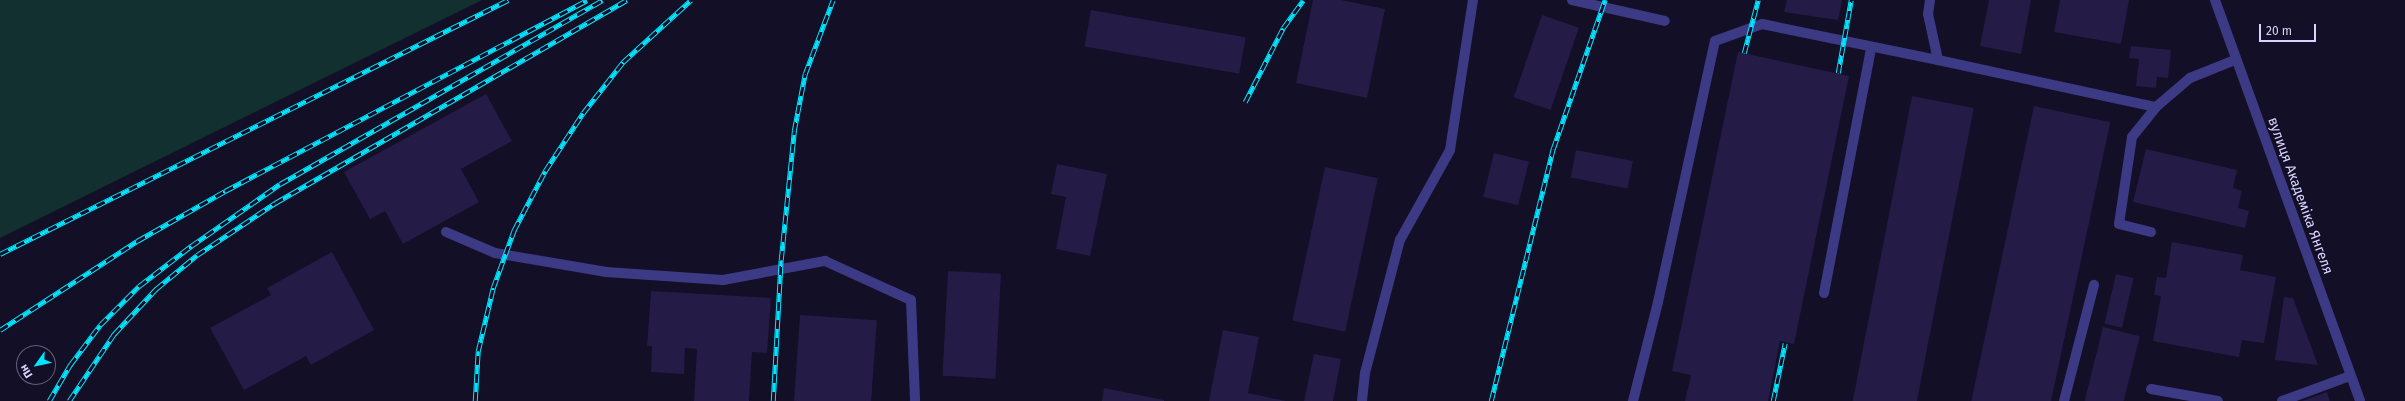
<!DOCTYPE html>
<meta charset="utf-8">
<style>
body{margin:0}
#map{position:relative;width:2405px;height:401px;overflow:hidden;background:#130f26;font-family:"Fira Sans",sans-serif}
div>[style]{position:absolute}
.green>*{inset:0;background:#12302f}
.building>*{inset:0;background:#241b47;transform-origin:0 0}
.minor>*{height:10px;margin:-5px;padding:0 5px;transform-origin:5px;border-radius:5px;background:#3d3a85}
.rail>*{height:4.5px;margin-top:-2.25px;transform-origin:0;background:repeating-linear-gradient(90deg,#130f26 0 9px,#00e5ff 0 18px);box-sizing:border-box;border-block:1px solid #00e5ff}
span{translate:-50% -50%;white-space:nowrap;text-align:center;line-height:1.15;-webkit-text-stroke:3px #130f26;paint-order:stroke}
.street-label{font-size:14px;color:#d9d4ff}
.north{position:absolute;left:16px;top:345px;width:40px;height:40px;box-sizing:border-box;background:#130f26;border:1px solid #625e7d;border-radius:50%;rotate:237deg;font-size:11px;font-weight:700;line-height:16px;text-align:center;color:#d9d4ff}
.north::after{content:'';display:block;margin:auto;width:14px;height:18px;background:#00e5ff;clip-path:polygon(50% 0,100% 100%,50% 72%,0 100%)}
.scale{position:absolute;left:2259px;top:24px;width:57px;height:18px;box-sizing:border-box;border:2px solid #d9d4ff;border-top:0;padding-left:5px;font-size:12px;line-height:14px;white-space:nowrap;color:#d9d4ff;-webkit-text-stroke:3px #130f26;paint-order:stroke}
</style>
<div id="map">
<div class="green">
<div style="clip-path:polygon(0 0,482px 0,0 238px)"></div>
</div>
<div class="building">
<div style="clip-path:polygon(1313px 0,1341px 0,1385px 9px,1367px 98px,1296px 83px)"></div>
<div style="clip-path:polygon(1787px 0,1842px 0,1838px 20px,1784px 12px)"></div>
<div style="clip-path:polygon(1989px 0,2031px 0,2021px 54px,1980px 46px)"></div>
<div style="clip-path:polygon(2060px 0,2129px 0,2121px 44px,2054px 32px)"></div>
<div style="left:1091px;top:10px;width:157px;height:37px;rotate:10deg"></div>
<div style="left:1542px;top:15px;width:39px;height:87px;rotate:19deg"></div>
<div style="clip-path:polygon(2131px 46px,2171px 50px,2168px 78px,2157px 77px,2156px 88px,2136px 86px,2139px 59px,2129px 58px)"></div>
<div style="clip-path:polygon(1738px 52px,1849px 76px,1794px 344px,1780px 341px,1768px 401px,1685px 401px,1691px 375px,1672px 371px)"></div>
<div style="clip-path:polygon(486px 94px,512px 141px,461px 169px,479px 202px,403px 244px,385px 211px,370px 219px,344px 172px)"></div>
<div style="left:1912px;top:96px;width:63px;height:311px;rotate:11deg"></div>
<div style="left:2034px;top:106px;width:78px;height:302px;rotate:12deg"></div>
<div style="clip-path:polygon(2146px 149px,2237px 170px,2233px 188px,2242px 191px,2238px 208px,2249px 211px,2245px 228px,2133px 202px)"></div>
<div style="left:1576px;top:150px;width:58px;height:28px;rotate:11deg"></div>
<div style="left:1494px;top:153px;width:36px;height:45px;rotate:14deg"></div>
<div style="clip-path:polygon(1057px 164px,1107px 174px,1090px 256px,1056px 249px,1066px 197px,1051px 194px)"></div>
<div style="left:1325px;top:167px;width:54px;height:157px;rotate:12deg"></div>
<div style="clip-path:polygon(2172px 242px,2243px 255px,2240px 270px,2276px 277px,2264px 343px,2242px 340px,2239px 357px,2153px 341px,2161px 296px,2154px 295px,2157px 277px,2166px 278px)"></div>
<div style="clip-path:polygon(332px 252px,374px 330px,311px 365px,306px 356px,244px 390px,210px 328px,271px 295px,267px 288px)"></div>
<div style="left:948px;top:271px;width:53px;height:105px;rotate:3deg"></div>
<div style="left:2116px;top:274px;width:18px;height:51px;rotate:13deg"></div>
<div style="clip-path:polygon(651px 291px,771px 298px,767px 353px,752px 352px,749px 401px,694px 401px,697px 349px,685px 348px,684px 374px,651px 372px,652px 346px,647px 346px)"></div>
<div style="clip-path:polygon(2284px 297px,2293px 298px,2318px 365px,2275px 360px)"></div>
<div style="left:800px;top:315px;width:77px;height:86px;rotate:4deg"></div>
<div style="left:2103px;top:327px;width:38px;height:76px;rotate:14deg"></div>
<div style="clip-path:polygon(1223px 330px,1259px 337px,1248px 393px,1286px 401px,1209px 401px)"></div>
<div style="clip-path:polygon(1314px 354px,1341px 359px,1333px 401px,1304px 401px)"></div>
<div style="clip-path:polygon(1104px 388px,1164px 400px,1164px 401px,1102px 401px)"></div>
<div style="clip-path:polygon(2327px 392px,2330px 401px,2302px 401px)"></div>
</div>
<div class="minor">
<div style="left:1572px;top:0;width:95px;rotate:12.7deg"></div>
<div style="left:1930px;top:0;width:14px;rotate:98deg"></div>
<div style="left:1928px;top:14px;width:47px;rotate:77.7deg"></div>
<div style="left:1938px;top:60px;width:223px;rotate:12.2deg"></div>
<div style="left:2156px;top:107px;width:45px;rotate:-40.5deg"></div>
<div style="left:2190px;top:78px;width:48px;rotate:-21.8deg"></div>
<div style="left:2215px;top:0;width:426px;rotate:70.1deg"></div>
<div style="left:446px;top:232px;width:53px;rotate:23.2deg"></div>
<div style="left:495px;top:253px;width:113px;rotate:9.7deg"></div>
<div style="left:606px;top:272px;width:117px;rotate:3.9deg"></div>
<div style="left:723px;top:280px;width:104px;rotate:-10.6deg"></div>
<div style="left:825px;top:261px;width:94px;rotate:24.4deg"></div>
<div style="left:911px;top:300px;width:101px;rotate:87.7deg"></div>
<div style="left:2151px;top:232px;width:33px;rotate:-166deg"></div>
<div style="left:2119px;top:224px;width:88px;rotate:-81.5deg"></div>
<div style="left:2132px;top:137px;width:38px;rotate:-51deg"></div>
<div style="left:1824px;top:293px;width:249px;rotate:-79.1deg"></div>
<div style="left:2151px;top:389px;width:68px;rotate:10.2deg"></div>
<div style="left:1362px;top:401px;width:28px;rotate:-84deg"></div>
<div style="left:1365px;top:373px;width:138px;rotate:-75.3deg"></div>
<div style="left:1400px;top:240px;width:103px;rotate:-60.9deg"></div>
<div style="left:1450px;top:150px;width:152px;rotate:-81.3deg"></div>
<div style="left:1633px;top:401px;width:102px;rotate:-75.8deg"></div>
<div style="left:1658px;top:302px;width:267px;rotate:-77.7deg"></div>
<div style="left:1715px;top:41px;width:50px;rotate:-19.9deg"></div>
<div style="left:1762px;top:24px;width:180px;rotate:11.6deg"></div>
<div style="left:2064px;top:401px;width:120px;rotate:-75.5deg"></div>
<div style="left:2282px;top:401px;width:72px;rotate:-20.2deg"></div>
</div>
<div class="rail">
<div style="left:1744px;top:53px;width:55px;rotate:-75.2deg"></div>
<div style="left:1838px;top:73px;width:74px;rotate:-79.9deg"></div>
<div style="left:1245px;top:102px;width:83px;rotate:-62.8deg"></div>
<div style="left:1283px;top:28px;width:34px;rotate:-54deg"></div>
<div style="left:0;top:254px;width:568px;rotate:-26.57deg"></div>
<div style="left:0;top:330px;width:163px;rotate:-33deg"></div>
<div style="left:137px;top:241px;width:101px;rotate:-29.6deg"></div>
<div style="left:225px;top:191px;width:409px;rotate:-27.8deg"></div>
<div style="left:49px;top:401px;width:42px;rotate:-59.7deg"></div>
<div style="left:70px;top:365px;width:50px;rotate:-53.1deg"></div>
<div style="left:100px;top:325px;width:55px;rotate:-45deg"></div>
<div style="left:139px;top:286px;width:66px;rotate:-37.6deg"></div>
<div style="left:191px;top:246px;width:108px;rotate:-34.9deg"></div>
<div style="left:280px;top:184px;width:371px;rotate:-29.7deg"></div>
<div style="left:69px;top:401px;width:81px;rotate:-56.1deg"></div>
<div style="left:114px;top:334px;width:62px;rotate:-47deg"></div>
<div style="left:156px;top:289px;width:53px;rotate:-39.7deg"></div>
<div style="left:197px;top:255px;width:94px;rotate:-33.7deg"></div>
<div style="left:275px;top:203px;width:406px;rotate:-30deg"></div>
<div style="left:475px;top:401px;width:50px;rotate:-86.6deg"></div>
<div style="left:478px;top:351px;width:65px;rotate:-76.6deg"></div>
<div style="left:493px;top:288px;width:62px;rotate:-70.1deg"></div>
<div style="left:514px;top:230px;width:67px;rotate:-62.3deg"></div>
<div style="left:545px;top:171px;width:69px;rotate:-56.8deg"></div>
<div style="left:583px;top:113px;width:65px;rotate:-51.9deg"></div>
<div style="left:623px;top:62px;width:92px;rotate:-42.4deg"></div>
<div style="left:773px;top:401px;width:141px;rotate:-86.8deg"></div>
<div style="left:781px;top:260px;width:130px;rotate:-84.2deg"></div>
<div style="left:794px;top:131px;width:58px;rotate:-79.1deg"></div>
<div style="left:805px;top:74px;width:79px;rotate:-69.3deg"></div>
<div style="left:1491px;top:401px;width:260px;rotate:-76.2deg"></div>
<div style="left:1553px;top:149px;width:158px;rotate:-70.8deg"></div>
<div style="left:1773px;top:401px;width:59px;rotate:-78.3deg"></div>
</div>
<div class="street-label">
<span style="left:2300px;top:196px;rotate:70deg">вулиця Академіка Янгеля</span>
</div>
<div class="north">Пн</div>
<div class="scale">20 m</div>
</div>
